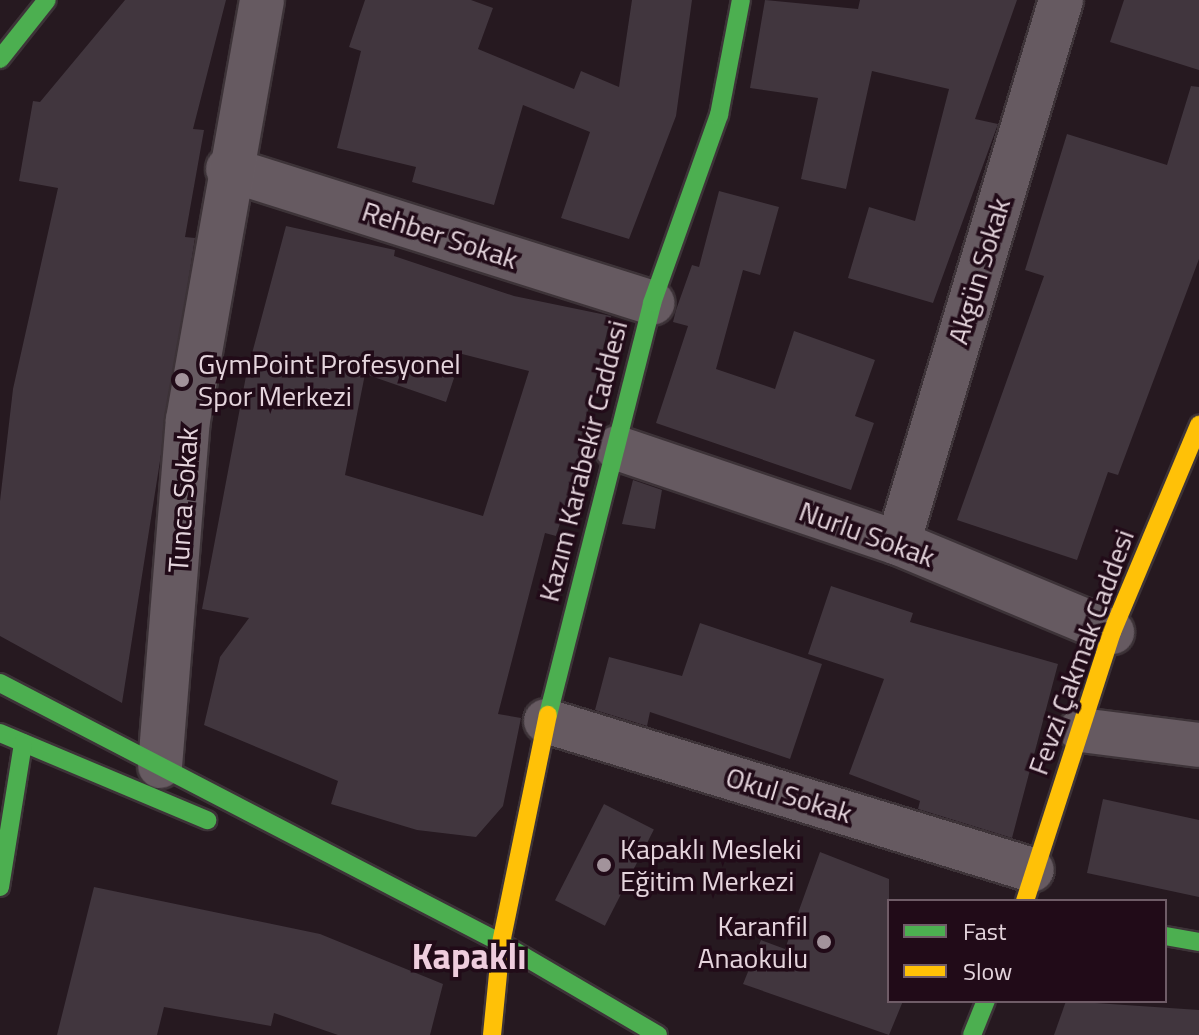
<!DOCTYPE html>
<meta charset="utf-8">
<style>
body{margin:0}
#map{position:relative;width:1199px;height:1035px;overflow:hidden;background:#261920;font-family:"Titillium Web",sans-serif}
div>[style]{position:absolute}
.building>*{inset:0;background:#41363e;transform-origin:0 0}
.roads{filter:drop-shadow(2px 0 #3d3338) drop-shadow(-2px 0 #3d3338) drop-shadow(0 2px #3d3338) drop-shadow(0 -2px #3d3338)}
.street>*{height:44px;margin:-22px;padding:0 22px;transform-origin:22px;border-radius:22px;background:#665a61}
.fast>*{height:18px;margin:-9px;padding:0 9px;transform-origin:9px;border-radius:9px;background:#4caf50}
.slow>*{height:18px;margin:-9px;padding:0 9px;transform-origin:9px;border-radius:9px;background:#ffc107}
.dots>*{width:22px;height:22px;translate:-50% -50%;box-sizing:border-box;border:4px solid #210b18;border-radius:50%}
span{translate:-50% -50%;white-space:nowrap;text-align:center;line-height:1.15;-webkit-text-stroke:7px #210b18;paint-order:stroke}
.street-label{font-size:28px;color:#e5d5dd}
.poi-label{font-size:28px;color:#e5d5dd}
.left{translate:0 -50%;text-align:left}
.right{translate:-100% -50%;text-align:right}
.district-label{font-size:36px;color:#eecddd;font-weight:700}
.legend{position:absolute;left:887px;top:899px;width:280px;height:104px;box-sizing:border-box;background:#210b18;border:2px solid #6f5c67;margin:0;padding:10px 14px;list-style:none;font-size:24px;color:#e5d5dd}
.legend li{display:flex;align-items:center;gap:16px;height:40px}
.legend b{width:40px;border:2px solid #6f5c67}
</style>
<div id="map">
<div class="building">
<div style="clip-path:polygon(125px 0,226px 0,193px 129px,204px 130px,185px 237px,195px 238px,122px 703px,0 636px,0 501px,13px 389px,58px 188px,19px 181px,33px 101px,40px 102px)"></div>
<div style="clip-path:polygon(365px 0,471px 0,493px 8px,478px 49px,574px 89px,581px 71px,619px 87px,632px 0,692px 0,676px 116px,629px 239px,561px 218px,590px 132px,523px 105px,494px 205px,412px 182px,416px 167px,337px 148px,361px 51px,349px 47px)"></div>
<div style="clip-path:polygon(765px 0,858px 9px,860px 0,1017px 0,975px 119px,998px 124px,933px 303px,848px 278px,869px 207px,915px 221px,949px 89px,872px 71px,846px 189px,801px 179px,818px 98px,750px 88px)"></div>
<div style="clip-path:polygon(1124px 0,1199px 0,1199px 70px,1110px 42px)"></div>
<div style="clip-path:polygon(1191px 86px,1199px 87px,1199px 259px,1118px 475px,1108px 472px,1077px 560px,957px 520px,1044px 276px,1025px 270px,1067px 134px,1167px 165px)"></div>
<div style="clip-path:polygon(719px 191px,779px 207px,760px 275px,743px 270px,716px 369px,775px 389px,794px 331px,875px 360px,855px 416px,874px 423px,851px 490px,656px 423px,688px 326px,673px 322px,676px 310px,692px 265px,699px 267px)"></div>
<div style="clip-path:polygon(evenodd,286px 226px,395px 250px,394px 256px,514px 296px,611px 316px,587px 414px,594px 416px,572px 515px,563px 514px,556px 536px,545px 533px,498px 714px,521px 718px,503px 806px,476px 837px,417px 830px,331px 804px,338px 781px,204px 725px,220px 657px,249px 618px,202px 609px,246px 376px,286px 226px,462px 354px,529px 371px,483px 516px,345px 475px,365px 374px,446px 402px,462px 354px)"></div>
<div style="clip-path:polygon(633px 480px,662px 490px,655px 529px,622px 524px)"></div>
<div style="clip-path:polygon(831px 586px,913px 613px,910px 622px,1058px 664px,1012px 838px,918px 809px,920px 801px,849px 774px,884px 679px,808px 654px)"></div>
<div style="clip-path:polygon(700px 623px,822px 664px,790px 759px,650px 712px,647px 726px,595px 710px,609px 657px,682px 676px)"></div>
<div style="clip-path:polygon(1103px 799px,1199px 820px,1199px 897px,1087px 873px)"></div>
<div style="left:604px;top:804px;width:56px;height:108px;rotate:27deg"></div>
<div style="clip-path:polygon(820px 852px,889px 879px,889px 1001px,903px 1001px,889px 1035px,743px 984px,761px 940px,785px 949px)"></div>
<div style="clip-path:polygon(94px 887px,320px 934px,443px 984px,430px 1035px,338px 1035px,274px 1013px,271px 1026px,164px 1007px,157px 1035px,57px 1035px)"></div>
<div style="clip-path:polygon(1066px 1001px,1199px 1010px,1199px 1035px,1054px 1035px)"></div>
</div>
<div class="roads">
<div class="street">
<div style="left:228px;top:169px;width:445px;rotate:17.5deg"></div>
<div style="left:617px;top:448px;width:297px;rotate:18.7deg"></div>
<div style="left:898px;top:543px;width:232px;rotate:22.6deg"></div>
<div style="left:898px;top:543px;width:567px;rotate:-73.29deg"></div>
<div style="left:546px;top:721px;width:508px;rotate:17.04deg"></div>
<div style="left:1081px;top:730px;width:119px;rotate:7.2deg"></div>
<div style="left:160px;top:766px;width:347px;rotate:-85.4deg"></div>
<div style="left:188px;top:420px;width:426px;rotate:-80deg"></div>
</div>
<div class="fast">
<div style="left:0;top:59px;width:75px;rotate:-51.5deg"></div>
<div style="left:0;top:683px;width:564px;rotate:27.43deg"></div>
<div style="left:501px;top:943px;width:182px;rotate:30.4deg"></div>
<div style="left:548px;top:715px;width:425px;rotate:-75.8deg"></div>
<div style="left:652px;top:303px;width:200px;rotate:-70.4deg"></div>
<div style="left:719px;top:115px;width:117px;rotate:-79.2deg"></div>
<div style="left:0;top:733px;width:225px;rotate:22.8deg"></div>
<div style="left:0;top:887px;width:146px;rotate:-80.9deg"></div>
<div style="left:1165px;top:936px;width:35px;rotate:10deg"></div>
<div style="left:972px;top:1035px;width:37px;rotate:-68deg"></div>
</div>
<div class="slow">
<div style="left:1025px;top:901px;width:283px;rotate:-72.1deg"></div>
<div style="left:1112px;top:632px;width:225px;rotate:-67.2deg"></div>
<div style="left:492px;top:1035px;width:92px;rotate:-84.4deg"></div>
<div style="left:501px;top:943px;width:233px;rotate:-78.4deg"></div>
</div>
</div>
<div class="dots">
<div style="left:182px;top:380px;background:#a2939b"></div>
<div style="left:604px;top:865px;background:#a2939b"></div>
<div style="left:824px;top:942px;background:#a2939b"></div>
</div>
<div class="street-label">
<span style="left:440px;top:235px;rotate:18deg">Rehber Sokak</span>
<span style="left:979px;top:271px;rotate:-73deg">Akgün Sokak</span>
<span style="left:583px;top:461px;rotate:-76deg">Kazım Karabekir Caddesi</span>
<span style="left:183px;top:500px;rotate:-86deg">Tunca Sokak</span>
<span style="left:867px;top:534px;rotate:20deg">Nurlu Sokak</span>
<span style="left:1081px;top:652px;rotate:-70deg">Fevzi Çakmak Caddesi</span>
<span style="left:789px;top:795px;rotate:17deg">Okul Sokak</span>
</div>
<div class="poi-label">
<span class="left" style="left:198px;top:380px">GymPoint Profesyonel<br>Spor Merkezi</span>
<span class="left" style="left:620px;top:865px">Kapaklı Mesleki<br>Eğitim Merkezi</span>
<span class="right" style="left:808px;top:942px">Karanfil<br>Anaokulu</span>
</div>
<div class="district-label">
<span style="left:469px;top:956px">Kapaklı</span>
</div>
<ul class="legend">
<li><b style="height:10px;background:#4caf50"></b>Fast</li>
<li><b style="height:10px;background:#ffc107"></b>Slow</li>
</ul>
</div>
